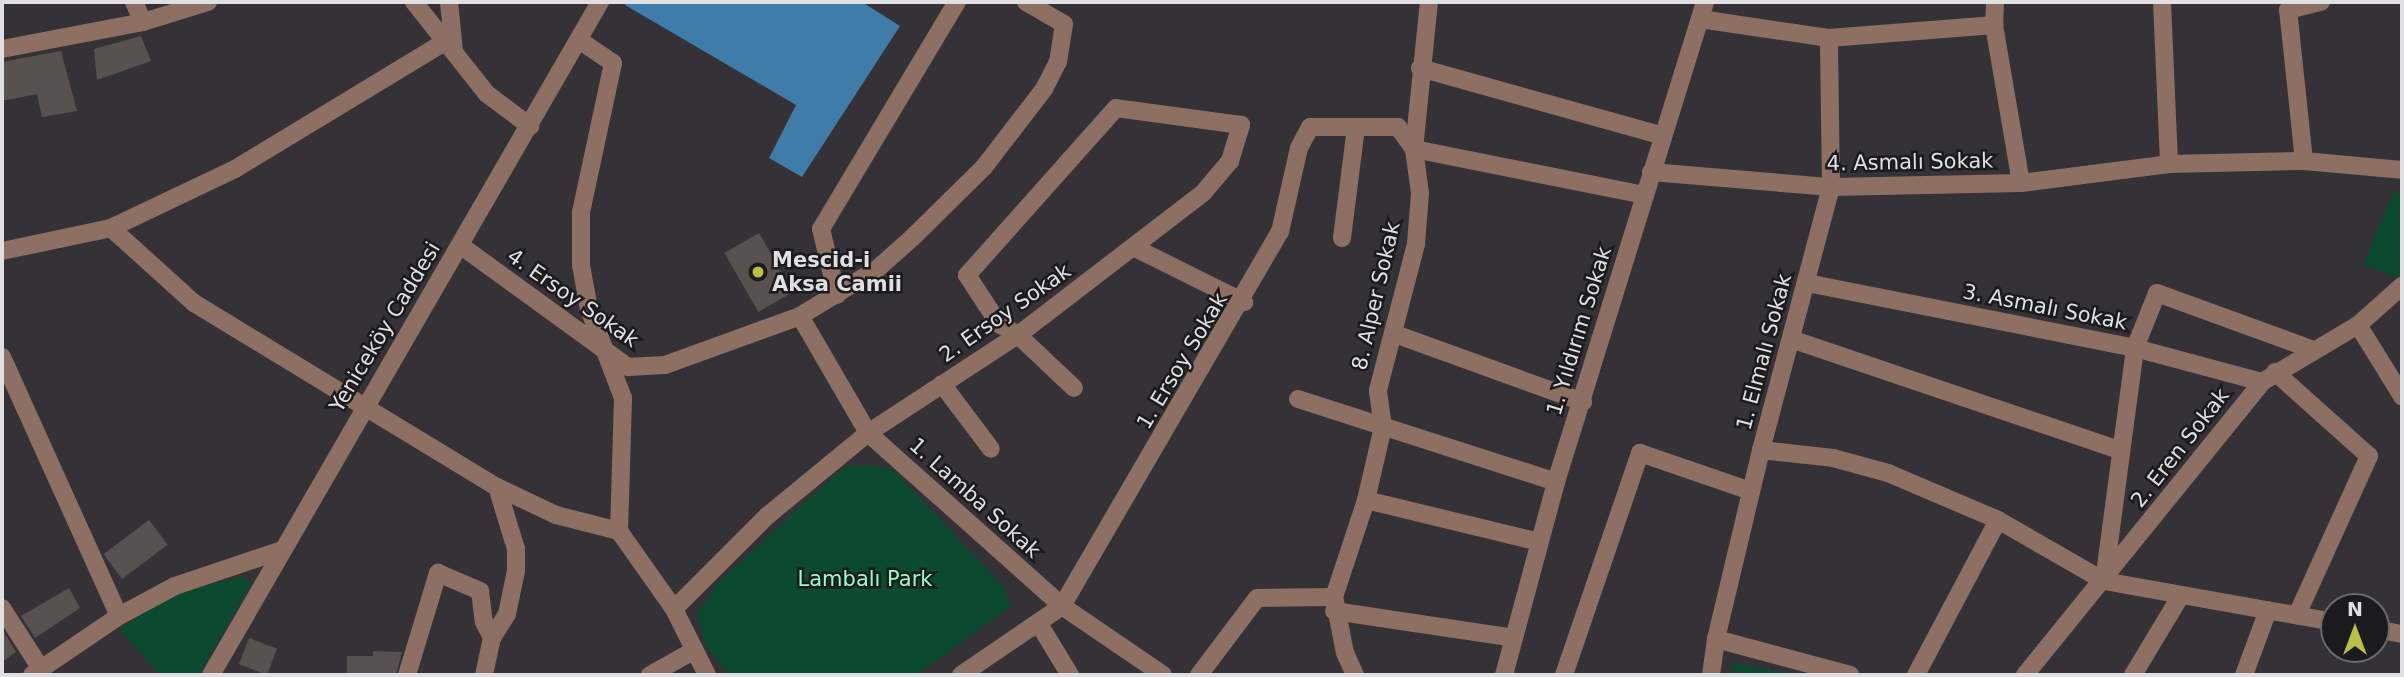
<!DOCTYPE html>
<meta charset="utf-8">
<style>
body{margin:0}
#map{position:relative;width:2404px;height:677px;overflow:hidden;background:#343236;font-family:"DejaVu Sans",sans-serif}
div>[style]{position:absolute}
.green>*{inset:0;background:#0c4a30}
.water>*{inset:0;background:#407ca9}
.building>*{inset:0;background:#575250;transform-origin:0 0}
.minor>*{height:18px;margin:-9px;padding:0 9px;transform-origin:9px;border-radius:9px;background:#8d7063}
.dots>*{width:19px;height:19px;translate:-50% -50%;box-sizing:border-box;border:4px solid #1b1a1c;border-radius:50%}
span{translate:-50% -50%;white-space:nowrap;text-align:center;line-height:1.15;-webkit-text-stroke:5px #1b1a1c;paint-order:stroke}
.street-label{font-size:21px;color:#e0dfe1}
.poi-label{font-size:21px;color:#e0dfe1;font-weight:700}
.left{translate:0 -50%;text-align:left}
.park-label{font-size:21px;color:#95fdc7}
.frame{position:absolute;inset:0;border:4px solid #e0dfe1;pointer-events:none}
.north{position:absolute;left:2320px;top:593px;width:70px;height:70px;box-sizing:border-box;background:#1b1a1c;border:2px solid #6a696b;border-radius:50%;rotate:0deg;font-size:19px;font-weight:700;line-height:28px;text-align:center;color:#e0dfe1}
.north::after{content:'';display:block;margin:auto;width:24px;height:32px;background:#bbc044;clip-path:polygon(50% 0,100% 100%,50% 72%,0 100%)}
</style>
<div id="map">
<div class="green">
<div style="clip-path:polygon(2394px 191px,2402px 196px,2402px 272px,2397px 278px,2363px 264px)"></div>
<div style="clip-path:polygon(870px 465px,894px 470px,1004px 587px,1010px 607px,916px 675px,729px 675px,706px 646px,697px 614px,718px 582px,834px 476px,848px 466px)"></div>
<div style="clip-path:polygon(242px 576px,252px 583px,199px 675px,159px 675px,119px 629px,169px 596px)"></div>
<div style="clip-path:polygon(1732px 663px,1802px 675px,1731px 675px)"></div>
</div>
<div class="water">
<div style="clip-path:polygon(626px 2px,862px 2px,900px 26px,802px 177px,769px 158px,796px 105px,625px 5px)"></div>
</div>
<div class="building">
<div style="clip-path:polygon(141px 36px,151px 61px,97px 80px,94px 49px)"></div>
<div style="clip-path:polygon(61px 51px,77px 111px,42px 117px,37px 94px,2px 101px,2px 62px)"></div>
<div style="left:759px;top:233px;width:68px;height:40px;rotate:60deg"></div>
<div style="left:149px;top:520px;width:31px;height:57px;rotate:53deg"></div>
<div style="clip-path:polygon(69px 588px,80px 608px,35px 638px,21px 616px)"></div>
<div style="clip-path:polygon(2px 629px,16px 652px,2px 662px)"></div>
<div style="left:249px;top:638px;width:30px;height:28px;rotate:21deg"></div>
<div style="clip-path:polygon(373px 651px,402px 652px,396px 675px,347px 675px,347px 656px,373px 656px)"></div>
</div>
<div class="minor">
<div style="left:134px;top:2px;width:22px;rotate:66deg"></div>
<div style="left:414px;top:2px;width:117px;rotate:51.6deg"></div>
<div style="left:487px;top:94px;width:54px;rotate:36.7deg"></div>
<div style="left:449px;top:2px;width:49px;rotate:84.2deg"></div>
<div style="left:1995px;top:2px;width:23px;rotate:92deg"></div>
<div style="left:1994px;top:25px;width:160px;rotate:80.3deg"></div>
<div style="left:2162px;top:2px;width:162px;rotate:87.5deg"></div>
<div style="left:1700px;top:19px;width:130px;rotate:8.4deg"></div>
<div style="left:1829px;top:38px;width:166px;rotate:-4.5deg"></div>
<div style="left:579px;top:40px;width:41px;rotate:34.1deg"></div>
<div style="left:613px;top:63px;width:152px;rotate:102.1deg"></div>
<div style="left:581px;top:212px;width:53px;rotate:90deg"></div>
<div style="left:581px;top:265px;width:45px;rotate:79.7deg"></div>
<div style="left:589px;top:309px;width:95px;rotate:69.1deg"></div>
<div style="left:623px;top:398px;width:133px;rotate:91.7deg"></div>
<div style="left:2px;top:49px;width:144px;rotate:-10.8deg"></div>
<div style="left:143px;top:22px;width:68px;rotate:-17.1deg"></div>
<div style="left:1420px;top:68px;width:252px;rotate:15.6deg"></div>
<div style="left:2304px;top:161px;width:152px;rotate:-96deg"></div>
<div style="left:2288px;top:10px;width:34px;rotate:-14deg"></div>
<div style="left:1651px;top:172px;width:181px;rotate:4.8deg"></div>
<div style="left:1831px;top:187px;width:190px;rotate:-1.2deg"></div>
<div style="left:2021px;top:183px;width:149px;rotate:-7.3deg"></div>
<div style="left:2169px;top:164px;width:135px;rotate:-1.3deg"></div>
<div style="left:2304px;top:161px;width:98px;rotate:5.2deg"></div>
<div style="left:111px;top:228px;width:112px;rotate:42.1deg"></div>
<div style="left:194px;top:303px;width:354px;rotate:31.3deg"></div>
<div style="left:497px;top:487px;width:65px;rotate:25.4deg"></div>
<div style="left:556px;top:515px;width:65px;rotate:14.3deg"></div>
<div style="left:1342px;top:238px;width:112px;rotate:-82.8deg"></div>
<div style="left:460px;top:245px;width:208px;rotate:36deg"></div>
<div style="left:628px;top:367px;width:37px;rotate:-3deg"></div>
<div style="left:665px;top:365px;width:144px;rotate:-19.9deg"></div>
<div style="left:800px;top:316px;width:90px;rotate:-31.4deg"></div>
<div style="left:877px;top:269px;width:47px;rotate:-41.5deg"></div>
<div style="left:912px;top:238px;width:101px;rotate:-44.6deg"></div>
<div style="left:984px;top:167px;width:98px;rotate:-52.4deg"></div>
<div style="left:1044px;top:89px;width:30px;rotate:-63deg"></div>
<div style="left:1058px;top:62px;width:38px;rotate:-81deg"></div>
<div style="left:1064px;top:24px;width:44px;rotate:-149.9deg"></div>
<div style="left:1135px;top:248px;width:122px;rotate:26.4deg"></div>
<div style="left:2px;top:251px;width:111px;rotate:-11.9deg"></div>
<div style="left:111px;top:228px;width:137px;rotate:-25.4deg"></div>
<div style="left:235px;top:169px;width:247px;rotate:-31.2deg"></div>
<div style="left:1807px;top:283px;width:334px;rotate:11.2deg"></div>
<div style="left:2135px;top:348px;width:59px;rotate:-68.2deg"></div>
<div style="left:2157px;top:293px;width:167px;rotate:20deg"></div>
<div style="left:837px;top:295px;width:68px;rotate:-103.6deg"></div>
<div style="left:821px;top:229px;width:265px;rotate:-59.1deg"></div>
<div style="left:800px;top:316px;width:135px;rotate:59.8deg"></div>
<div style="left:868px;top:433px;width:260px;rotate:41.7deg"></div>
<div style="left:1062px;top:606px;width:122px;rotate:34.3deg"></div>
<div style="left:2358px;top:325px;width:84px;rotate:58.2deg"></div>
<div style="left:1395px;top:334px;width:200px;rotate:19.9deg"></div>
<div style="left:1791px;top:339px;width:348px;rotate:18.7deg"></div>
<div style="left:2px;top:357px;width:284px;rotate:65.7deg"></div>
<div style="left:2275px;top:372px;width:126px;rotate:41.8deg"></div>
<div style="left:2369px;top:456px;width:175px;rotate:114.4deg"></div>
<div style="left:942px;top:384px;width:81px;rotate:53deg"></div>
<div style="left:1298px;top:399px;width:271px;rotate:17.8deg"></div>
<div style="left:1761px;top:450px;width:72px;rotate:6.3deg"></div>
<div style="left:1833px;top:458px;width:57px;rotate:15.3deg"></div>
<div style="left:1888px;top:473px;width:120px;rotate:23.1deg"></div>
<div style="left:1998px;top:520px;width:122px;rotate:29.9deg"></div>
<div style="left:2104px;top:581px;width:234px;rotate:10.1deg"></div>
<div style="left:1366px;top:500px;width:178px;rotate:13.6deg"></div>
<div style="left:619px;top:531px;width:95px;rotate:54.8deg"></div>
<div style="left:674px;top:609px;width:74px;rotate:63.4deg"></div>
<div style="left:2104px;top:581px;width:235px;rotate:-82.4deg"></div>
<div style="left:2135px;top:348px;width:131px;rotate:15deg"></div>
<div style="left:2px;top:608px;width:72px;rotate:57.4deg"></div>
<div style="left:674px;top:609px;width:132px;rotate:-45deg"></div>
<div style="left:767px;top:516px;width:131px;rotate:-39.4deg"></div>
<div style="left:868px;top:433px;width:179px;rotate:-33.2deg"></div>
<div style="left:1018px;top:335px;width:233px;rotate:-37.5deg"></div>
<div style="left:1203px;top:193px;width:42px;rotate:-49.8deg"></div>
<div style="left:1230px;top:161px;width:38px;rotate:-73deg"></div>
<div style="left:1241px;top:125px;width:126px;rotate:-172.3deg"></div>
<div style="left:1116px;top:108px;width:224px;rotate:131.7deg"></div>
<div style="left:967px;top:275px;width:59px;rotate:56.9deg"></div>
<div style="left:999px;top:324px;width:22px;rotate:30deg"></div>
<div style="left:1018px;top:335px;width:77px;rotate:43.4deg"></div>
<div style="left:1334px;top:611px;width:182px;rotate:8.5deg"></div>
<div style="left:1039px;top:624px;width:60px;rotate:58.7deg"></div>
<div style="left:2376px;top:629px;width:26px;rotate:11deg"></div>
<div style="left:1716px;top:639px;width:139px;rotate:15deg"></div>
<div style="left:32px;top:675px;width:105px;rotate:-34.1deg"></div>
<div style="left:119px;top:616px;width:64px;rotate:-28.2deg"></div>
<div style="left:175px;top:586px;width:110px;rotate:-18.6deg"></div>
<div style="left:211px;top:675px;width:777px;rotate:-59.97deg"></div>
<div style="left:407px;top:675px;width:107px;rotate:-73.1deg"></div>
<div style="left:438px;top:573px;width:46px;rotate:23.2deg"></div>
<div style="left:480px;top:591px;width:31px;rotate:83deg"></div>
<div style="left:484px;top:622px;width:18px;rotate:63deg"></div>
<div style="left:484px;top:675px;width:38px;rotate:-78deg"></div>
<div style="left:492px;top:638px;width:28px;rotate:-58deg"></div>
<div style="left:507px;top:614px;width:44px;rotate:-78.2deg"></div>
<div style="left:516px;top:571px;width:22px;rotate:-90deg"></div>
<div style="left:516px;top:549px;width:65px;rotate:-107deg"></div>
<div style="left:650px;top:675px;width:51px;rotate:-29.1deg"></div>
<div style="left:961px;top:675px;width:122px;rotate:-34.3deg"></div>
<div style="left:1062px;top:606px;width:433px;rotate:-59.8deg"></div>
<div style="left:1280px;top:232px;width:86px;rotate:-77.3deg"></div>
<div style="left:1299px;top:148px;width:24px;rotate:-62deg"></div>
<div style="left:1310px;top:127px;width:88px"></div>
<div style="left:1398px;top:127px;width:27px;rotate:54deg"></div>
<div style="left:1414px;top:149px;width:235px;rotate:11.3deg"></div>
<div style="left:1199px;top:675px;width:96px;rotate:-53deg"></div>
<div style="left:1257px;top:598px;width:77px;rotate:-0.7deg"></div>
<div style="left:1355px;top:675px;width:24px;rotate:-114deg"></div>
<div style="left:1345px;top:653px;width:57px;rotate:-101.1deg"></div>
<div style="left:1334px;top:597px;width:102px;rotate:-71.7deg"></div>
<div style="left:1366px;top:500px;width:75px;rotate:-76.9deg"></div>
<div style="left:1383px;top:427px;width:37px;rotate:-98deg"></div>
<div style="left:1378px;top:390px;width:151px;rotate:-75.4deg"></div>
<div style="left:1416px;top:244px;width:51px;rotate:-85.5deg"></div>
<div style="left:1420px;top:193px;width:44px;rotate:-97.8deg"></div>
<div style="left:1414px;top:149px;width:148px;rotate:-84.2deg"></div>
<div style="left:1504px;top:675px;width:200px;rotate:-74.9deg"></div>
<div style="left:1556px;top:482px;width:503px;rotate:-72.75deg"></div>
<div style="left:1564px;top:675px;width:235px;rotate:-71.1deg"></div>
<div style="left:1640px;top:453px;width:117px;rotate:18.9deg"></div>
<div style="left:1711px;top:675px;width:36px;rotate:-82deg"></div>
<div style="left:1716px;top:639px;width:194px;rotate:-76.6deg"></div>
<div style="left:1761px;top:450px;width:272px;rotate:-75.1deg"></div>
<div style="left:1831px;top:187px;width:149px;rotate:-90.8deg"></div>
<div style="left:1916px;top:675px;width:175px;rotate:-62.1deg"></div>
<div style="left:2025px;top:675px;width:377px;rotate:-51deg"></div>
<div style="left:2262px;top:382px;width:112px;rotate:-30.7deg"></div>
<div style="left:2358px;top:325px;width:59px;rotate:-41.6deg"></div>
<div style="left:2133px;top:675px;width:93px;rotate:-59deg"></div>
<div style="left:2244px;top:675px;width:69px;rotate:-69.7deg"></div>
</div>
<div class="dots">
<div style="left:758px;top:272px;background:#bbc044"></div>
</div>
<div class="street-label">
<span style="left:1910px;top:162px;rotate:-1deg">4. Asmalı Sokak</span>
<span style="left:1376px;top:296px;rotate:-77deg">8. Alper Sokak</span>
<span style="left:573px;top:298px;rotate:35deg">4. Ersoy Sokak</span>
<span style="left:2045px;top:307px;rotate:11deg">3. Asmalı Sokak</span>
<span style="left:1005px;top:313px;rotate:-35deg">2. Ersoy Sokak</span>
<span style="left:385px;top:327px;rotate:-59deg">Yeniceköy Caddesi</span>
<span style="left:1579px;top:331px;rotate:-73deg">1. Yıldırım Sokak</span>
<span style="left:1764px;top:352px;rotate:-75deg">1. Elmalı Sokak</span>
<span style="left:1182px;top:361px;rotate:-59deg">1. Ersoy Sokak</span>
<span style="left:2180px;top:448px;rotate:-52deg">2. Eren Sokak</span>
<span style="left:975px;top:498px;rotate:42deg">1. Lamba Sokak</span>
</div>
<div class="poi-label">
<span class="left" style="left:772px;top:272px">Mescid-i<br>Aksa Camii</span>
</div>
<div class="park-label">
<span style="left:865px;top:579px">Lambalı Park</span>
</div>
<div class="frame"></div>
<div class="north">N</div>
</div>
